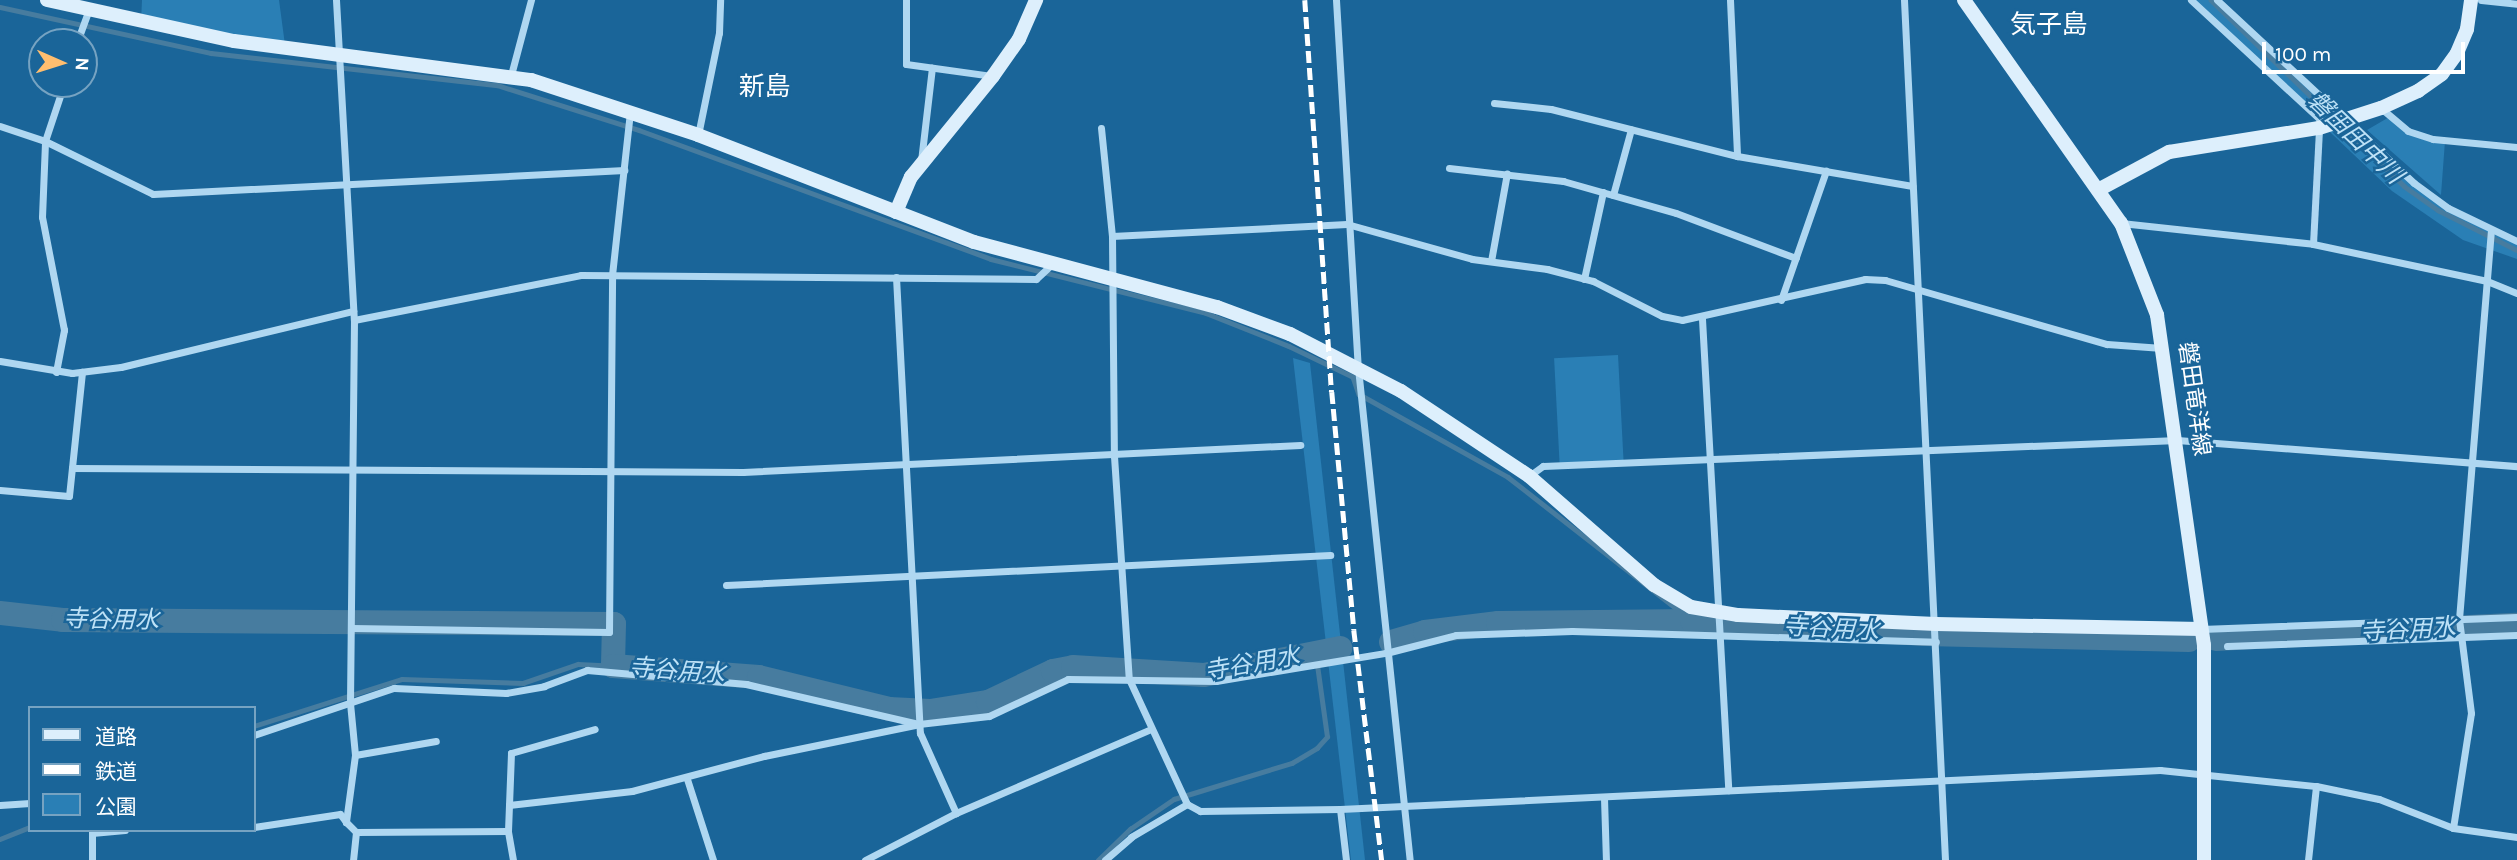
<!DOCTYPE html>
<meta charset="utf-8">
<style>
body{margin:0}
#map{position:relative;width:2517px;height:860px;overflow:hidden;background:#1a6599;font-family:Karla,"Noto Sans JP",sans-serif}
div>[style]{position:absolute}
.green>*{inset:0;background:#2a7fb5;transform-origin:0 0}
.stream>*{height:4.5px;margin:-2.25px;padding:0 2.25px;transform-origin:2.25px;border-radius:2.25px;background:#477c9f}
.river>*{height:24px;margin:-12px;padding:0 12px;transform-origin:12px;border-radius:12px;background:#477c9f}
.street>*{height:7px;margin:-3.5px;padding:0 3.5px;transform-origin:3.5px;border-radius:3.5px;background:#afd7f1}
.secondary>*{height:14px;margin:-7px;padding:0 7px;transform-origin:7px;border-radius:7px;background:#ddeffc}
.rail>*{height:4.5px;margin-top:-2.25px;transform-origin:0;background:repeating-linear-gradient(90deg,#fff 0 12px,transparent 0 17px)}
span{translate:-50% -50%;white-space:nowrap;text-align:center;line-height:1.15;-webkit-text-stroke:5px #1a6599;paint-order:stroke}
.street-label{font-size:23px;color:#fff}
.water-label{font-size:24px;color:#bee2f7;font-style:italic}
.quarter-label{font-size:26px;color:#fff}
.legend{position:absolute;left:28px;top:706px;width:228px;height:126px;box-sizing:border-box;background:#1a6599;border:2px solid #76a3c2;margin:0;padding:9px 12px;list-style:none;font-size:21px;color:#fff}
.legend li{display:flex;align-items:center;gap:14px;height:35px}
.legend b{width:35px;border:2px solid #76a3c2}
.north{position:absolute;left:28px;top:28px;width:70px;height:70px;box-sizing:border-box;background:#1a6599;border:2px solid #76a3c2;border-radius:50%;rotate:93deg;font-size:19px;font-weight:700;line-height:28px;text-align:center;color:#fff}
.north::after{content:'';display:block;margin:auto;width:24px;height:32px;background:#ffbe6f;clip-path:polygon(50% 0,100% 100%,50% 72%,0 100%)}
.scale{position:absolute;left:2262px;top:42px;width:203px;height:32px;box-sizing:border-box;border:4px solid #fff;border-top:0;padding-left:9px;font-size:21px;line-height:24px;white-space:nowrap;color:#fff;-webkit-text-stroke:5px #1a6599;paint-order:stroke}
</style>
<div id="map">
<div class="green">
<div style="clip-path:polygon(142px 0,279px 0,285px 45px,141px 23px)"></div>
<div style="clip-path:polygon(2191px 0,2217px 0,2414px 183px,2460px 214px,2517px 240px,2517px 259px,2463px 240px,2392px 191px)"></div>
<div style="clip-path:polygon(2391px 116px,2408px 131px,2445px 141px,2441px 195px,2367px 130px)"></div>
<div style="left:1618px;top:355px;width:107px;height:64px;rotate:87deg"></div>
<div style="clip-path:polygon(1293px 358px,1310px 363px,1365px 860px,1351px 860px)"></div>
</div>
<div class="stream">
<div style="left:2211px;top:0;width:268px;rotate:43.9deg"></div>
<div style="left:2404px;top:186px;width:42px;rotate:35.2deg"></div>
<div style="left:2438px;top:210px;width:89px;rotate:26.9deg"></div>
<div style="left:0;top:7px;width:216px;rotate:12.3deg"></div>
<div style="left:211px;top:53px;width:288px;rotate:6.4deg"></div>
<div style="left:497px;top:85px;width:149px;rotate:17.6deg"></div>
<div style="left:639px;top:130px;width:375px;rotate:20.1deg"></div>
<div style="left:991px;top:259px;width:222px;rotate:14.1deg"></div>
<div style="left:1206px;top:313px;width:89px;rotate:21.7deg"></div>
<div style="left:1289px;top:346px;width:71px;rotate:25.8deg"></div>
<div style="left:1353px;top:377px;width:18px;rotate:71deg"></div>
<div style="left:1359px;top:394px;width:171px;rotate:29.1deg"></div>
<div style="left:1508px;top:477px;width:234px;rotate:38deg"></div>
<div style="left:254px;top:726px;width:155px;rotate:-17.6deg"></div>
<div style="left:402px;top:679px;width:121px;rotate:1.9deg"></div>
<div style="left:523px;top:683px;width:58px;rotate:-19.1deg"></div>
<div style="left:578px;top:664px;width:35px;rotate:3deg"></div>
<div style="left:0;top:839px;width:32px;rotate:-22deg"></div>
<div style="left:1098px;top:860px;width:45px;rotate:-44.1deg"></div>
<div style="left:1130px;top:829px;width:53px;rotate:-34.3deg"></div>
<div style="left:1174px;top:799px;width:123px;rotate:-17deg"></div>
<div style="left:1292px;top:763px;width:29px;rotate:-31deg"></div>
<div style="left:1317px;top:748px;width:15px;rotate:-48deg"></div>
<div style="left:1327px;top:737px;width:87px;rotate:-97.9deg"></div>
</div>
<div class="river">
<div style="left:0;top:613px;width:63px;rotate:6.3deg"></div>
<div style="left:63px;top:620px;width:551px;rotate:0.42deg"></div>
<div style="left:614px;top:624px;width:42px;rotate:91.4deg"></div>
<div style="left:613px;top:666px;width:146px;rotate:4.3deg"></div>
<div style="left:759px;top:677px;width:134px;rotate:13.8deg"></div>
<div style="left:889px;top:709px;width:41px;rotate:2.8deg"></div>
<div style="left:930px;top:711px;width:59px;rotate:-8.8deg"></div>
<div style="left:988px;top:702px;width:72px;rotate:-25.5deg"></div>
<div style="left:1053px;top:671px;width:20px;rotate:-11deg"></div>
<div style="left:1073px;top:667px;width:131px;rotate:3.5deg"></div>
<div style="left:1204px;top:675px;width:139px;rotate:-11.2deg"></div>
<div style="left:2216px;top:639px;width:301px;rotate:-2.7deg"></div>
<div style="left:1391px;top:642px;width:35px;rotate:-16deg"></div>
<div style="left:1425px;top:632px;width:74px;rotate:-7deg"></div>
<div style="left:1498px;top:623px;width:194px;rotate:-0.6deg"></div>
<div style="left:1692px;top:621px;width:233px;rotate:3.2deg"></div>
<div style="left:1925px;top:634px;width:264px;rotate:1.3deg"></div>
</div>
<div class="street">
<div style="left:336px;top:0;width:321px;rotate:86.8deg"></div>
<div style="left:354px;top:320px;width:383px;rotate:90.6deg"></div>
<div style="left:350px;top:703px;width:52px;rotate:84.5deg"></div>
<div style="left:355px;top:755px;width:68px;rotate:97.7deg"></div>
<div style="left:346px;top:822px;width:14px;rotate:45deg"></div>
<div style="left:356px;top:832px;width:28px;rotate:96deg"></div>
<div style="left:906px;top:0;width:64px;rotate:90deg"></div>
<div style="left:906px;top:64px;width:88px;rotate:7.9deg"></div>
<div style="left:1336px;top:0;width:369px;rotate:86.6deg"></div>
<div style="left:1358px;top:368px;width:495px;rotate:84deg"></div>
<div style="left:1730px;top:0;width:156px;rotate:87.4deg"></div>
<div style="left:1904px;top:0;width:861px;rotate:87.27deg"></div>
<div style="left:2191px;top:0;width:184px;rotate:42.8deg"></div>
<div style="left:2217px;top:0;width:269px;rotate:42.9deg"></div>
<div style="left:2414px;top:183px;width:42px;rotate:36.3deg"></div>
<div style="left:2448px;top:208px;width:76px;rotate:25.6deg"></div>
<div style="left:2481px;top:0;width:36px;rotate:6deg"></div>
<div style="left:77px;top:42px;width:33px;rotate:-70deg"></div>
<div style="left:511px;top:75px;width:78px;rotate:-75.1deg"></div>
<div style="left:1494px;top:103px;width:57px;rotate:6deg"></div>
<div style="left:1551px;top:109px;width:192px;rotate:14.2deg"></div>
<div style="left:1737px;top:156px;width:178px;rotate:9.7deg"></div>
<div style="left:2382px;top:109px;width:34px;rotate:40deg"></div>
<div style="left:2408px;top:131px;width:26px;rotate:18deg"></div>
<div style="left:2433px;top:139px;width:84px;rotate:5.4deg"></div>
<div style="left:0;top:126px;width:47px;rotate:18.4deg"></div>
<div style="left:45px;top:141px;width:120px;rotate:26.1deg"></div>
<div style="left:153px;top:194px;width:472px;rotate:-2.9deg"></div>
<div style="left:1101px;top:128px;width:109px;rotate:84.2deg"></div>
<div style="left:1112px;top:236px;width:220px;rotate:89.5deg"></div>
<div style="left:1114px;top:456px;width:224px;rotate:86.2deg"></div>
<div style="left:1129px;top:679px;width:138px;rotate:65.1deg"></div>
<div style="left:1187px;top:804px;width:15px;rotate:28deg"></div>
<div style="left:1200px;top:811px;width:140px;rotate:-0.8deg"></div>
<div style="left:1340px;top:809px;width:821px;rotate:-2.72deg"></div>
<div style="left:2160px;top:770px;width:157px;rotate:5.9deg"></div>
<div style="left:2316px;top:786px;width:64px;rotate:11.7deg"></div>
<div style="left:2379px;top:799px;width:79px;rotate:21.4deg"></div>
<div style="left:2453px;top:828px;width:65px;rotate:8deg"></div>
<div style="left:698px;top:135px;width:104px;rotate:-78.4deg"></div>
<div style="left:719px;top:33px;width:33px;rotate:-88deg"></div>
<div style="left:921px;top:161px;width:94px;rotate:-83.3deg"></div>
<div style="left:1449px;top:168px;width:115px;rotate:6.5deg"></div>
<div style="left:1563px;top:181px;width:117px;rotate:15.8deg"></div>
<div style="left:1676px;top:213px;width:128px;rotate:20.6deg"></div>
<div style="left:1613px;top:195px;width:68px;rotate:-74.7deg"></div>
<div style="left:2121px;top:223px;width:193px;rotate:6.2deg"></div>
<div style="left:2313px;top:244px;width:178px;rotate:12deg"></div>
<div style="left:2487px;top:281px;width:32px;rotate:22deg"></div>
<div style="left:1112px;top:236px;width:235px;rotate:-2.9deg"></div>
<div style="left:1347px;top:224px;width:130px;rotate:15.6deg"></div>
<div style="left:1472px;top:259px;width:76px;rotate:7.6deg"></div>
<div style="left:1547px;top:269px;width:48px;rotate:14.6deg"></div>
<div style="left:1593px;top:281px;width:77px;rotate:26.9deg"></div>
<div style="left:1662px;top:316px;width:20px;rotate:11deg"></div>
<div style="left:1682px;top:320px;width:188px;rotate:-12.6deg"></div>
<div style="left:1865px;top:279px;width:20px;rotate:3deg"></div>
<div style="left:1885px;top:280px;width:231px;rotate:16.1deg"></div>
<div style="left:2107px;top:344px;width:55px;rotate:4.2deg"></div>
<div style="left:2313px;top:244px;width:116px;rotate:-87deg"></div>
<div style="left:1491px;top:261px;width:89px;rotate:-79.7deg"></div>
<div style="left:896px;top:277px;width:457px;rotate:87deg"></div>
<div style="left:920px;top:733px;width:88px;rotate:65.8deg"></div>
<div style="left:1584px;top:279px;width:89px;rotate:-77.7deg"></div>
<div style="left:1781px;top:300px;width:137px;rotate:-70.8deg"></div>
<div style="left:1702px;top:319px;width:472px;rotate:86.8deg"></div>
<div style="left:354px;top:320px;width:231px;rotate:-11.2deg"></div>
<div style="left:581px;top:275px;width:455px;rotate:0.5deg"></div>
<div style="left:1036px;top:279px;width:21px;rotate:-43deg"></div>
<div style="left:0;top:361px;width:73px;rotate:9.5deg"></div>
<div style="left:72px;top:373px;width:49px;rotate:-7deg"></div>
<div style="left:121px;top:367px;width:239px;rotate:-13.6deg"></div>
<div style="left:56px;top:372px;width:43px;rotate:-79.2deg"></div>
<div style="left:64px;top:330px;width:115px;rotate:-101deg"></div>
<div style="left:42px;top:217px;width:76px;rotate:-87.7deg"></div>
<div style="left:45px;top:141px;width:60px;rotate:-71.6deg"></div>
<div style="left:72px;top:468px;width:671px;rotate:0.34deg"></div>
<div style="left:743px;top:472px;width:558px;rotate:-2.78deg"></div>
<div style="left:1529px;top:476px;width:17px;rotate:-36deg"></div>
<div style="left:1543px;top:466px;width:635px;rotate:-2.35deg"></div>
<div style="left:2177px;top:440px;width:341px;rotate:4.4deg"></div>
<div style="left:0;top:490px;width:69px;rotate:5deg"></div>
<div style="left:69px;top:496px;width:125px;rotate:-84deg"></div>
<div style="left:726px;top:585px;width:605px;rotate:-2.84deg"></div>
<div style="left:352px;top:628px;width:257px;rotate:0.9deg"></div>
<div style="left:609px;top:632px;width:357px;rotate:-89.5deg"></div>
<div style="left:612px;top:275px;width:163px;rotate:-83.7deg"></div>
<div style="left:2201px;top:629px;width:316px;rotate:-2.2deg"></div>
<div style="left:2227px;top:646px;width:290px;rotate:-2.2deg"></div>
<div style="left:254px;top:735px;width:148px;rotate:-18.6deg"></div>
<div style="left:394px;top:688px;width:112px;rotate:2.6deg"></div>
<div style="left:506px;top:693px;width:39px;rotate:-10deg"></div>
<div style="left:544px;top:686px;width:46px;rotate:-20.4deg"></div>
<div style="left:587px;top:670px;width:160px;rotate:5deg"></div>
<div style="left:746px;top:684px;width:178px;rotate:13deg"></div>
<div style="left:919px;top:724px;width:70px;rotate:-6.5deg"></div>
<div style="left:989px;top:716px;width:87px;rotate:-25.1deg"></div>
<div style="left:1068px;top:679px;width:148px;rotate:0.8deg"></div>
<div style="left:1216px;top:681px;width:172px;rotate:-9.4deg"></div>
<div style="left:1386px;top:653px;width:72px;rotate:-14.4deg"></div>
<div style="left:1456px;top:635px;width:116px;rotate:-2deg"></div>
<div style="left:1572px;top:631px;width:364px;rotate:1.7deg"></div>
<div style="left:355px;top:755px;width:82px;rotate:-9.8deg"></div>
<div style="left:687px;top:779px;width:85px;rotate:72.2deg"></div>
<div style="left:1604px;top:798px;width:62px;rotate:88.2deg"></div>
<div style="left:0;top:805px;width:30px;rotate:-4deg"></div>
<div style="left:509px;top:805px;width:124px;rotate:-6.5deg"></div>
<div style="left:632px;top:791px;width:137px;rotate:-14.9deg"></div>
<div style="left:764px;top:756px;width:154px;rotate:-11.6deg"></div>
<div style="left:1340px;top:809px;width:51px;rotate:83.3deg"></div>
<div style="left:254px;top:827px;width:87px;rotate:-8.6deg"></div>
<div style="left:340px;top:814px;width:10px;rotate:53deg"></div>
<div style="left:2453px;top:828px;width:116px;rotate:-81.1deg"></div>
<div style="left:2471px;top:713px;width:95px;rotate:-97.3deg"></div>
<div style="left:2459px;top:619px;width:390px;rotate:-85.3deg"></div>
<div style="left:92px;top:831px;width:29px;rotate:90deg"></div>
<div style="left:356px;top:832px;width:152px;rotate:-0.4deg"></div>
<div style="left:92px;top:833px;width:33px;rotate:-5deg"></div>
<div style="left:513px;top:860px;width:29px;rotate:-100deg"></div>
<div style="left:508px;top:831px;width:78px;rotate:-87.8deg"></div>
<div style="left:511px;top:753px;width:87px;rotate:-15.9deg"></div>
<div style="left:865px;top:860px;width:102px;rotate:-27.3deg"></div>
<div style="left:956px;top:813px;width:212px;rotate:-23.3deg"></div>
<div style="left:1105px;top:860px;width:35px;rotate:-41deg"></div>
<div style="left:1131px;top:837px;width:65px;rotate:-30.5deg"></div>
<div style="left:2308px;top:860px;width:74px;rotate:-83.8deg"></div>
</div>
<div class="secondary">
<div style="left:47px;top:0;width:191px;rotate:12.4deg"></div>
<div style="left:234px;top:41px;width:300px;rotate:7.5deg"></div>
<div style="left:531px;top:80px;width:176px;rotate:18.2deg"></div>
<div style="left:698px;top:135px;width:296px;rotate:21.2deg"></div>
<div style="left:974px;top:242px;width:252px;rotate:15deg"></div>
<div style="left:1217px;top:307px;width:78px;rotate:20.3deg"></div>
<div style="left:1290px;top:334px;width:125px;rotate:27.2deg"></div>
<div style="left:1401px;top:391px;width:154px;rotate:33.6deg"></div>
<div style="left:1529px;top:476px;width:166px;rotate:41.1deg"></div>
<div style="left:1654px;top:585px;width:43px;rotate:30.7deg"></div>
<div style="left:1691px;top:607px;width:48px;rotate:9.7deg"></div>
<div style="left:1738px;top:615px;width:198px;rotate:2.6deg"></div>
<div style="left:1936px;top:624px;width:265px;rotate:1.1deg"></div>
<div style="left:1964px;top:0;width:273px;rotate:54.9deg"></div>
<div style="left:2121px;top:223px;width:99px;rotate:68.6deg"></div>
<div style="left:2157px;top:315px;width:333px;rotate:81.9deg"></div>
<div style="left:2204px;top:645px;width:215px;rotate:90deg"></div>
<div style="left:2098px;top:190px;width:81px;rotate:-28.2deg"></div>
<div style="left:2169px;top:152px;width:152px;rotate:-9.1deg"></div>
<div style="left:2319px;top:128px;width:65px;rotate:-17.9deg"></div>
<div style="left:2381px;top:108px;width:41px;rotate:-24.7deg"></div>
<div style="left:2418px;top:91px;width:29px;rotate:-35deg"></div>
<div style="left:2442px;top:74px;width:26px;rotate:-54deg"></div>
<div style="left:2457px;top:53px;width:26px;rotate:-67deg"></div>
<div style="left:2467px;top:29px;width:29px;rotate:-82deg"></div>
<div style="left:896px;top:212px;width:38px;rotate:-67deg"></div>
<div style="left:911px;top:177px;width:130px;rotate:-50.9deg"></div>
<div style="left:993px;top:76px;width:45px;rotate:-54.9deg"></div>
<div style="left:1019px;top:39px;width:43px;rotate:-66.4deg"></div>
</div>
<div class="rail">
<div style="left:1305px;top:0;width:393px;rotate:86.1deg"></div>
<div style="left:1332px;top:392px;width:239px;rotate:84.7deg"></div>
<div style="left:1354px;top:630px;width:232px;rotate:83.1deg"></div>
</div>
<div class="street-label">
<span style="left:2194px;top:399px;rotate:82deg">磐田竜洋線</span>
</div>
<div class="water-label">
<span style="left:2355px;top:138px;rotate:44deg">磐田田中川</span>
<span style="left:111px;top:620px;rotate:1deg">寺谷用水</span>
<span style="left:1831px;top:629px;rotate:3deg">寺谷用水</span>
<span style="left:2408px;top:630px;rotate:-3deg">寺谷用水</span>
<span style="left:1252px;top:664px;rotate:-10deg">寺谷用水</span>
<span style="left:677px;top:671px;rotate:4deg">寺谷用水</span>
</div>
<div class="quarter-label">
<span style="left:2049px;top:25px">気子島</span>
<span style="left:765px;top:87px">新島</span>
</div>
<ul class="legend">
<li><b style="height:9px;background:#ddeffc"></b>道路</li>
<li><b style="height:9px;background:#fff"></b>鉄道</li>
<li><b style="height:19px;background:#2a7fb5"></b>公園</li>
</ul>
<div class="north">N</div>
<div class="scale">100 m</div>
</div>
